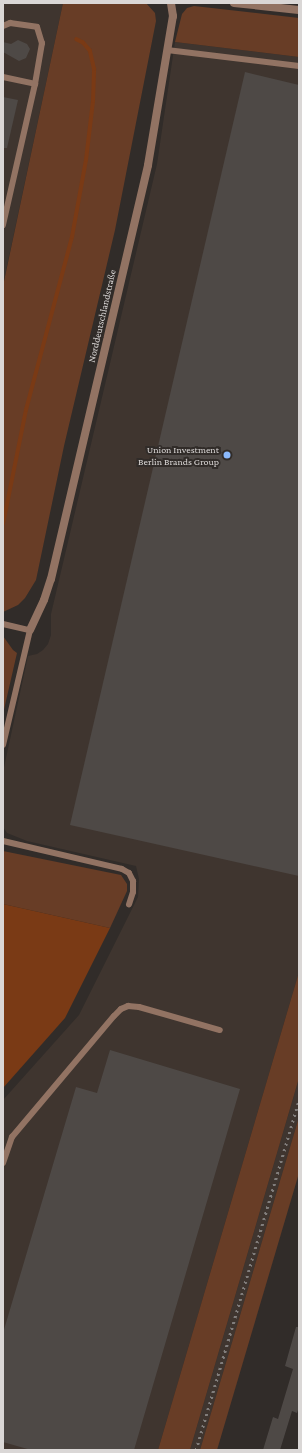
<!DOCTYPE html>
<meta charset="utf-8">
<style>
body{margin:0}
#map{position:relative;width:302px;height:1453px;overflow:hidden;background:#312c29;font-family:"Crimson Pro",serif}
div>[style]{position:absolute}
.built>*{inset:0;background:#3f352f}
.green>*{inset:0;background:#683d26}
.water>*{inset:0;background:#7a3a15}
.stream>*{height:3.5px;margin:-1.75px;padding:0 1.75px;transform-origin:1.75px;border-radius:1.75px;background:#7a3a15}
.building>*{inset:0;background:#4e4946}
.service>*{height:6px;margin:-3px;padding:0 3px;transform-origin:3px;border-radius:3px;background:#927363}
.minor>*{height:8px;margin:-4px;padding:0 4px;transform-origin:4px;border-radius:4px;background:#927363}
.rail>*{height:3px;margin-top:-1.5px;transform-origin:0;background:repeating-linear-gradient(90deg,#817d7b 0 2px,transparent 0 6px)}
.dots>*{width:11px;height:11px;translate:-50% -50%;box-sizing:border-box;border:2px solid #312c29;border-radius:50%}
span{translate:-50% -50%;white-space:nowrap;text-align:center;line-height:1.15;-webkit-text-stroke:4px #312c29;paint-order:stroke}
.street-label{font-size:10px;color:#dad7d6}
.poi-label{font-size:10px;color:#dad7d6}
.right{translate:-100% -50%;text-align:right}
.frame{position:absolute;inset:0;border:4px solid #dad7d6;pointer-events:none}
</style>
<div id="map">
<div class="built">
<div style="clip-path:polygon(3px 3px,63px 3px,3px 285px)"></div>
<div style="clip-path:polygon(175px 42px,299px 57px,299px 972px,158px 1450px,3px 1450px,3px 1100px,79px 1015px,138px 897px,139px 879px,136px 866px,27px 841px,7px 833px,3px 827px,3px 772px,28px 656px,37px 654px,43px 650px,48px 644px,51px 635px,51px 614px,157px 164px)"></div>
<div style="clip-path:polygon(299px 1078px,299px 1117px,200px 1450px,190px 1450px)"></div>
</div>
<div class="green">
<div style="clip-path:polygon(63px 3px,146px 3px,155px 13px,156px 21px,115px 230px,64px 446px,36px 580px,25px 598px,18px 605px,3px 612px,3px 286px)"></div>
<div style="clip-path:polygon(194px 6px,299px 18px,299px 57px,175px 42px,182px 14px,187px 8px)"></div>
<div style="clip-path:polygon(3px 636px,13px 650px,17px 653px,3px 714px)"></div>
<div style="clip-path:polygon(3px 851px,121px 875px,127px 884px,127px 891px,110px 928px,3px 904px)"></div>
<div style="clip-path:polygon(299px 972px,299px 1078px,190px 1450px,158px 1450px)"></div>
<div style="clip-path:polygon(299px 1117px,299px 1173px,217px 1450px,200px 1450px)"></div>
</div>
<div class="water">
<div style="clip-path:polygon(3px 904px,110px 928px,65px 1018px,3px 1088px)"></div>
</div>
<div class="stream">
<div style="left:3px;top:524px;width:116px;rotate:-78.6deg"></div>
<div style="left:26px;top:410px;width:179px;rotate:-75.1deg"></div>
<div style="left:72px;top:237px;width:78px;rotate:-79.7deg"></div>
<div style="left:86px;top:160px;width:59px;rotate:-83.2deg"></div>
<div style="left:93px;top:101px;width:32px;rotate:-88deg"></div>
<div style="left:94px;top:69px;width:18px;rotate:-103deg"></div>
<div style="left:90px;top:51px;width:11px;rotate:-131deg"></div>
<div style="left:83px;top:43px;width:7px;rotate:-153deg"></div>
</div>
<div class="building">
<div style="clip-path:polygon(18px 40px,27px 44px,30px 49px,26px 58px,19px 61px,3px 52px,3px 42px,11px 44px)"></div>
<div style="clip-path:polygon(245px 72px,299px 85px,299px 876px,70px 825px)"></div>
<div style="clip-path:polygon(3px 97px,18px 100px,7px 148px,3px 148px)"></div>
<div style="clip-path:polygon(110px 1050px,240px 1089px,134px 1450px,31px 1450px,3px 1442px,3px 1333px,76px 1087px,97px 1093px)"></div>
<div style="clip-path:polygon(296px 1327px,299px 1327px,299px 1407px,297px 1413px,292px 1411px,280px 1450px,263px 1450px,273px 1417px,278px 1419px,293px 1369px,285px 1366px)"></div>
</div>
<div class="service">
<div style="left:3px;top:26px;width:8px;rotate:-23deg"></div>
<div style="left:10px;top:23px;width:27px;rotate:8deg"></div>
<div style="left:37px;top:27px;width:17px;rotate:73deg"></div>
<div style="left:42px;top:43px;width:42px;rotate:99.7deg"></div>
<div style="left:35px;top:84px;width:145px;rotate:102.8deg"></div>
<div style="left:167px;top:50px;width:133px;rotate:6.9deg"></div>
<div style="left:3px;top:77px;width:33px;rotate:12deg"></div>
<div style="left:3px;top:624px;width:28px;rotate:13deg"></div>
<div style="left:30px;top:630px;width:118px;rotate:103.2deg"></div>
<div style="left:3px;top:841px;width:122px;rotate:13.2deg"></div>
<div style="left:122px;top:869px;width:8px;rotate:30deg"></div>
<div style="left:129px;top:873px;width:9px;rotate:63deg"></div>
<div style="left:133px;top:881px;width:11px;rotate:90deg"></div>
<div style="left:133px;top:892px;width:13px;rotate:108deg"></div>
<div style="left:3px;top:1163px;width:28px;rotate:-71deg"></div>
<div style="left:12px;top:1137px;width:158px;rotate:-49.9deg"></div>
<div style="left:114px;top:1016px;width:10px;rotate:-45deg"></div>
<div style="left:121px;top:1009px;width:8px;rotate:-23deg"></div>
<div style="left:128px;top:1006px;width:11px;rotate:5deg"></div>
<div style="left:139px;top:1007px;width:84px;rotate:15.9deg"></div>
</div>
<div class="minor">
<div style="left:234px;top:3px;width:65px;rotate:6.1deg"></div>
<div style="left:30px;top:630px;width:33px;rotate:-65deg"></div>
<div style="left:44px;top:600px;width:22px;rotate:-72deg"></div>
<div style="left:51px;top:579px;width:425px;rotate:-76.8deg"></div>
<div style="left:148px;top:165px;width:151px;rotate:-80.5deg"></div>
<div style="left:173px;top:16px;width:13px;rotate:-99deg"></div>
</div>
<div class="rail">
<div style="left:196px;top:1450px;width:364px;rotate:-73.6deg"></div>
</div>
<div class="dots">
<div style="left:227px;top:455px;background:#8bb9fc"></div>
</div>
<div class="street-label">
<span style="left:102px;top:316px;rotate:-77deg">Norddeutschlandstraße</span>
</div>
<div class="poi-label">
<span class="right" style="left:219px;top:455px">Union Investment<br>Berlin Brands Group</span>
</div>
<div class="frame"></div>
</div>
